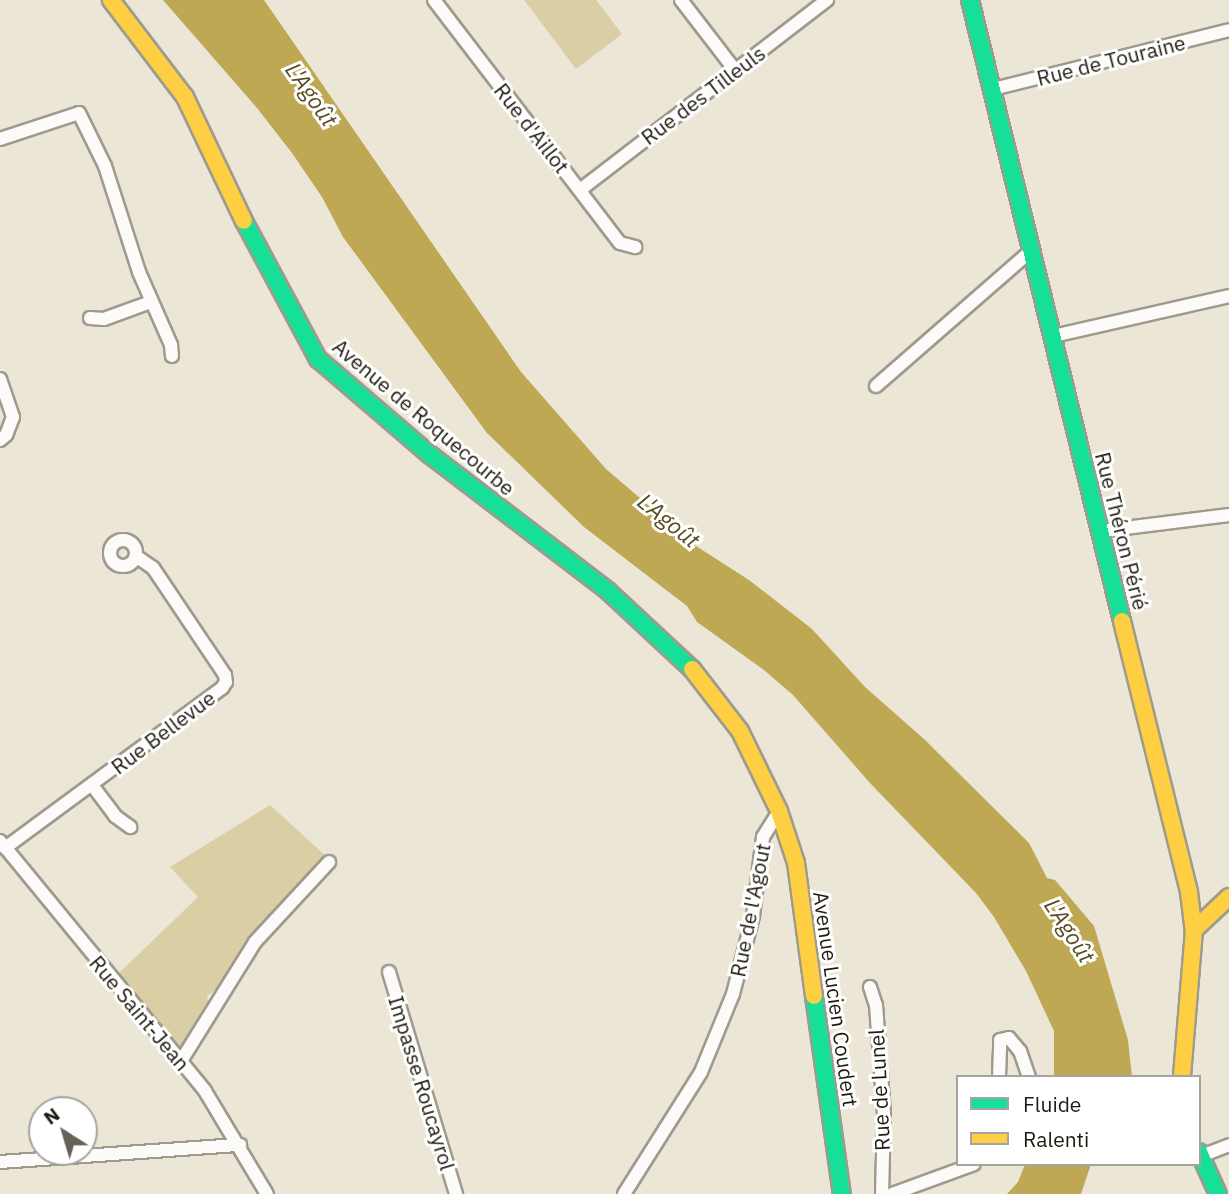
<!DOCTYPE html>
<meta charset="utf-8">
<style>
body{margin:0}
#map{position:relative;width:1229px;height:1194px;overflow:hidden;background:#ebe6d6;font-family:"IBM Plex Sans",sans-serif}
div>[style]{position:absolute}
.green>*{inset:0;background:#dacea5}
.water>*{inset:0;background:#bea854}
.roads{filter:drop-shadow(2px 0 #9e9a8e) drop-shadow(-2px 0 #9e9a8e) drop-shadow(0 2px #9e9a8e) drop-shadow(0 -2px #9e9a8e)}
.street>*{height:12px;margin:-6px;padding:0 6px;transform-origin:6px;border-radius:6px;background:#fcfbf9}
.street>.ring{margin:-6px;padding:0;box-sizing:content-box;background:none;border:12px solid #fcfbf9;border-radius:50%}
.fast>*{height:16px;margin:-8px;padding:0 8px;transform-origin:8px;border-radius:8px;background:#16e098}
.slow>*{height:16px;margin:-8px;padding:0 8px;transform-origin:8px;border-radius:8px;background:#ffcf43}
span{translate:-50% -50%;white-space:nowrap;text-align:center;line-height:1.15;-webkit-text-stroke:6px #fff;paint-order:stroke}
.street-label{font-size:21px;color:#1f1b11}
.water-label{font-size:23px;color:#594c22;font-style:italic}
.legend{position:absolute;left:956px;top:1075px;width:245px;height:91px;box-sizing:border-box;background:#fff;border:2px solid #a5a4a0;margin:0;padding:9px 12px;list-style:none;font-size:21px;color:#1f1b11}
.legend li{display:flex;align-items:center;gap:14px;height:35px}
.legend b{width:35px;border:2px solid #a5a4a0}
.north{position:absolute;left:28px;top:1096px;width:70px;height:70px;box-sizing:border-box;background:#fff;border:2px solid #a5a4a0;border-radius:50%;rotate:323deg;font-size:19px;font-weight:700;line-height:28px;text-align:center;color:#1f1b11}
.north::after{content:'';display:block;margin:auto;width:24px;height:32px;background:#666256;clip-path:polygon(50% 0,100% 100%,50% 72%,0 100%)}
</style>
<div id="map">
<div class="green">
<div style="clip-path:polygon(524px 0,596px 0,622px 34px,576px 69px)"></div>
<div style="clip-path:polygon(270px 805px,328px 858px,252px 941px,245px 942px,219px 987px,207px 996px,208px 1001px,180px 1047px,116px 976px,198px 897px,170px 867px)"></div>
</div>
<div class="water">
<div style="clip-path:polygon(163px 0,264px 0,521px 372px,606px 469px,696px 546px,749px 580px,812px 629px,865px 687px,924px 739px,1029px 843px,1047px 878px,1055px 880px,1094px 926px,1128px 1040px,1132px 1077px,1054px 1077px,1054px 1031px,1026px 971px,994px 917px,976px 893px,870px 783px,793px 695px,764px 670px,697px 622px,687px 606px,584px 527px,487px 433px,343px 237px,322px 197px,292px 153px,257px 108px)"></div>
<div style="clip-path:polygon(1025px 1164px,1091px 1164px,1081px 1194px,1007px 1194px,1018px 1182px)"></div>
</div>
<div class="roads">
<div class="street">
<div style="left:434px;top:0;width:306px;rotate:52.6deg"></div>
<div style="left:620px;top:243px;width:16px;rotate:15deg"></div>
<div style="left:681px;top:0;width:88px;rotate:52.4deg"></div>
<div style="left:993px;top:89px;width:243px;rotate:-14deg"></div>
<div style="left:0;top:139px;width:83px;rotate:-18.2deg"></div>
<div style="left:79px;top:113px;width:59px;rotate:63.9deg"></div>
<div style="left:105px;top:166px;width:111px;rotate:72.2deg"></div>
<div style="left:139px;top:272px;width:80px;rotate:66.3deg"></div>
<div style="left:171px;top:345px;width:11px;rotate:85deg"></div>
<div style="left:580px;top:190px;width:312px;rotate:-37.6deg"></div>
<div style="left:90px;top:318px;width:14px;rotate:4deg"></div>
<div style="left:104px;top:319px;width:50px;rotate:-19.9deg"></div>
<div style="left:1053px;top:336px;width:180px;rotate:-12.8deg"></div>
<div style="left:0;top:379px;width:40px;rotate:71.1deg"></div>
<div style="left:13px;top:417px;width:19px;rotate:111deg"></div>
<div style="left:6px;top:435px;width:8px;rotate:140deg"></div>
<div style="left:876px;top:386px;width:206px;rotate:-41.1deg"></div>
<div style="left:1101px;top:531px;width:129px;rotate:-7.1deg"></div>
<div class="ring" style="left:110px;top:540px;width:14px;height:14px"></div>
<div style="left:92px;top:785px;width:39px;rotate:53deg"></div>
<div style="left:115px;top:816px;width:19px;rotate:36deg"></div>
<div style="left:0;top:841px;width:323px;rotate:50.6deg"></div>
<div style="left:205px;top:1091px;width:120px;rotate:59deg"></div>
<div style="left:5px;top:848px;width:270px;rotate:-36.4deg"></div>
<div style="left:222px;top:688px;width:7px;rotate:-56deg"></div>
<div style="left:226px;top:682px;width:7px;rotate:-98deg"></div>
<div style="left:225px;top:675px;width:129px;rotate:-123.9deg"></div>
<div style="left:153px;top:568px;width:21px;rotate:-145deg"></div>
<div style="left:389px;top:972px;width:232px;rotate:73.2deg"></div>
<div style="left:870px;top:987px;width:19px;rotate:72deg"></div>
<div style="left:876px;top:1005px;width:108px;rotate:85.8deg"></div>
<div style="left:884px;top:1113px;width:81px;rotate:91.4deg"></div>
<div style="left:181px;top:1061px;width:140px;rotate:-58.1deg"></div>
<div style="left:255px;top:942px;width:109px;rotate:-47.2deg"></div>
<div style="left:999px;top:1077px;width:37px;rotate:-88deg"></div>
<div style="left:1000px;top:1040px;width:9px;rotate:-13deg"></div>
<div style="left:1009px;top:1038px;width:17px;rotate:50deg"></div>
<div style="left:1020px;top:1051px;width:28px;rotate:71deg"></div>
<div style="left:1201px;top:1156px;width:30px;rotate:-21deg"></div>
<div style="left:0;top:1162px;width:241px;rotate:-4.1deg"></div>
<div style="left:624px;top:1194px;width:144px;rotate:-57.7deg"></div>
<div style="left:701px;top:1072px;width:84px;rotate:-67.7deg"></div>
<div style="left:733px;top:994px;width:81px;rotate:-75.6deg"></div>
<div style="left:753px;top:916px;width:80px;rotate:-82.8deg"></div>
<div style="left:763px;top:837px;width:31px;rotate:-58deg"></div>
<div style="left:892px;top:1194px;width:87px;rotate:-20.1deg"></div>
</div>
<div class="fast">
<div style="left:970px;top:0;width:639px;rotate:76.25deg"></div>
<div style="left:244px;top:221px;width:157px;rotate:61.8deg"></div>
<div style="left:318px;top:359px;width:146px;rotate:40.6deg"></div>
<div style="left:429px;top:454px;width:225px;rotate:37.4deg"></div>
<div style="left:608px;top:591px;width:115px;rotate:42.9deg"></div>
<div style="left:814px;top:996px;width:200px;rotate:82deg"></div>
<div style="left:1199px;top:1152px;width:46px;rotate:65.7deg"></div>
</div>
<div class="slow">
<div style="left:111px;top:0;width:122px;rotate:52.7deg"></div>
<div style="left:185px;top:97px;width:137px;rotate:64.6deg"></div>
<div style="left:1122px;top:621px;width:279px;rotate:76.1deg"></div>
<div style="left:1189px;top:892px;width:38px;rotate:83deg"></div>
<div style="left:1194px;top:930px;width:147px;rotate:94.7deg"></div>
<div style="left:692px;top:669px;width:78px;rotate:52.3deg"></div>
<div style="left:740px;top:731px;width:89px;rotate:64deg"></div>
<div style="left:779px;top:811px;width:55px;rotate:71.9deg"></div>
<div style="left:796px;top:863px;width:134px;rotate:82.3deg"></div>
<div style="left:1194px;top:930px;width:48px;rotate:-43.3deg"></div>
</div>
</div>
<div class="street-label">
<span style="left:1111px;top:60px;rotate:-14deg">Rue de Touraine</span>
<span style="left:703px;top:95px;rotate:-37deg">Rue des Tilleuls</span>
<span style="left:532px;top:128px;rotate:52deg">Rue d'Aillot</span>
<span style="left:424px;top:417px;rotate:40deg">Avenue de Roquecourbe</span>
<span style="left:1122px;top:531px;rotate:76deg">Rue Théron Périé</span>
<span style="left:163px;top:732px;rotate:-37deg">Rue Bellevue</span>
<span style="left:750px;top:910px;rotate:-79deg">Rue de l'Agout</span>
<span style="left:836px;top:999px;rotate:82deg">Avenue Lucien Coudert</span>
<span style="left:140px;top:1013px;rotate:50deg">Rue Saint-Jean</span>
<span style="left:422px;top:1083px;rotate:73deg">Impasse Roucayrol</span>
<span style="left:879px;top:1090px;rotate:-93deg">Rue de Lunel</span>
</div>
<div class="water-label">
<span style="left:312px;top:94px;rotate:55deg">L'Agoût</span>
<span style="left:669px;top:520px;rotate:39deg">L'Agoût</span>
<span style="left:1070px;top:930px;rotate:57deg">L'Agoût</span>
</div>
<ul class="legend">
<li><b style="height:9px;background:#16e098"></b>Fluide</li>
<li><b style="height:9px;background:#ffcf43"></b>Ralenti</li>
</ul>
<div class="north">N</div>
</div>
